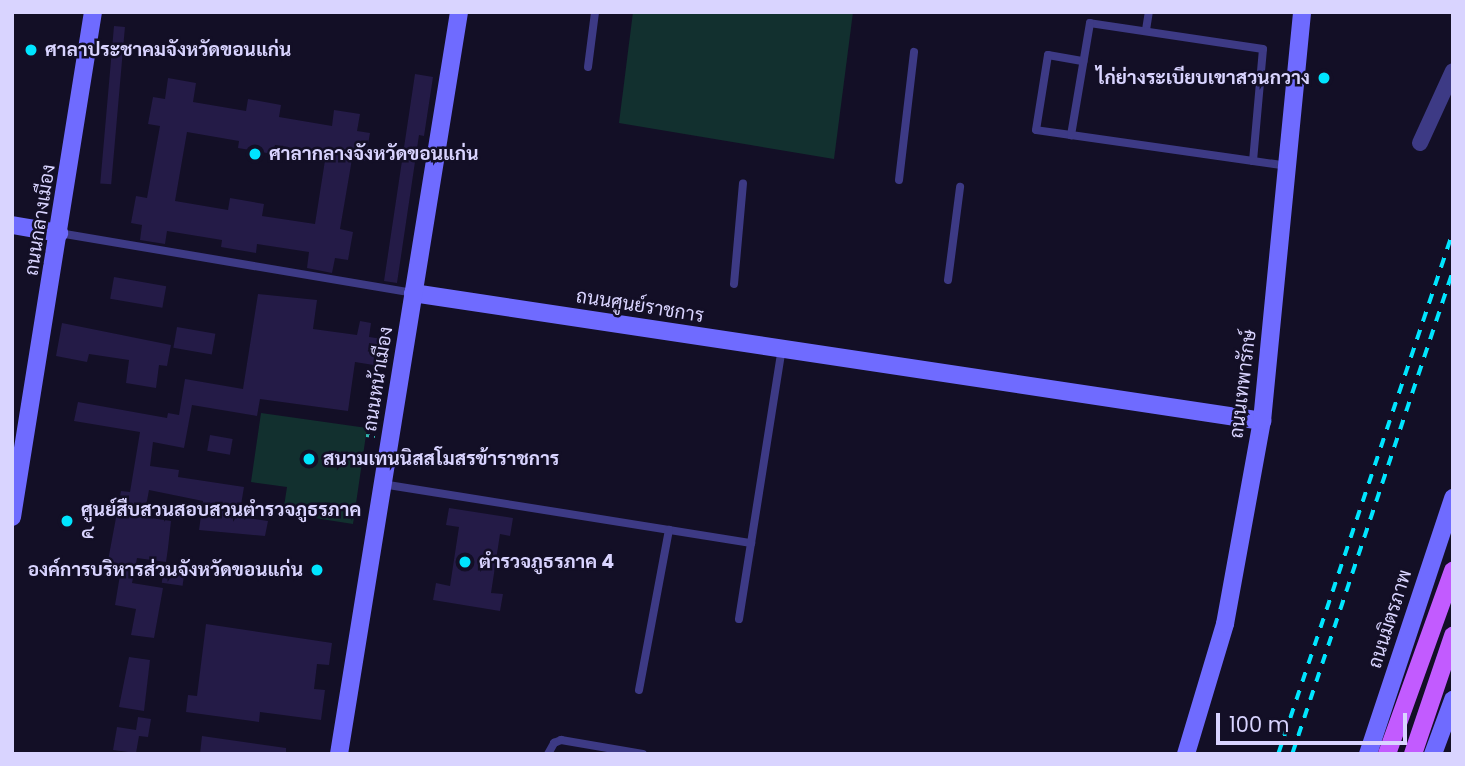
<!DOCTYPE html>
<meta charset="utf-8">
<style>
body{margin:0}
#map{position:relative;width:1465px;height:766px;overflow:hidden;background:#130f26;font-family:Poppins,Sarabun,sans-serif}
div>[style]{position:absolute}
.green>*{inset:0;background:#12302f}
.building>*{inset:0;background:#241b47;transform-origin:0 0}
.path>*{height:2.5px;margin-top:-1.25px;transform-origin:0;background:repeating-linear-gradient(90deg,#2fb8b0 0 3.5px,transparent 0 8.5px)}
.lane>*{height:8px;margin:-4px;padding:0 4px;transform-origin:4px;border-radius:4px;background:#3d3a85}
.street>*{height:16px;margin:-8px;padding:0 8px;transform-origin:8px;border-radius:8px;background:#3d3a85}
.secondary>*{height:18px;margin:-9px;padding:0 9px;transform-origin:9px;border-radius:9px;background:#6f6bff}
.primary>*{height:18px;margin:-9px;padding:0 9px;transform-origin:9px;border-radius:9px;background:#c25bff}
.rail>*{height:3.5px;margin-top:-1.75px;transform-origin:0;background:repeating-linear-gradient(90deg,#00e5ff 0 10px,transparent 0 19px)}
.dots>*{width:19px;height:19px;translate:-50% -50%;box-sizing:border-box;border:4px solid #130f26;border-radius:50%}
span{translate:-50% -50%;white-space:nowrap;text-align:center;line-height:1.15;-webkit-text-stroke:5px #130f26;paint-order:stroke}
.poi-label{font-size:19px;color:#d9d4ff;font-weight:700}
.left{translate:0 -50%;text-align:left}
.right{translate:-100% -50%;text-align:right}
.street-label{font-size:19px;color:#d9d4ff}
.frame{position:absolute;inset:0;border:14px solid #d9d4ff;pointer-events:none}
.scale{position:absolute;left:1216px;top:713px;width:191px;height:32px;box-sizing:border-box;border:4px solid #d9d4ff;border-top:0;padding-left:9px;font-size:21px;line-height:24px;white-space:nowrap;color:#d9d4ff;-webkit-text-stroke:5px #130f26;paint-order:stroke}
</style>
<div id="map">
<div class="green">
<div style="clip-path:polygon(633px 12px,853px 12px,834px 159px,619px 123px)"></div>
<div style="clip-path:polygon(261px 413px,367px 428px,353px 524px,283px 513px,287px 487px,251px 482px)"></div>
</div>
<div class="building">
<div style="left:114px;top:26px;width:11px;height:158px;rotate:5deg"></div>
<div style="clip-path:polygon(415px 74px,433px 77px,424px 136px,419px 135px,397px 283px,384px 281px)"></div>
<div style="clip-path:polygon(evenodd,168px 78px,196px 83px,193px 102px,246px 111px,248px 99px,281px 105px,279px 117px,332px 126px,334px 110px,360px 114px,357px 131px,370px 133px,365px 161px,352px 159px,340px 229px,353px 232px,348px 260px,335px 258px,332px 273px,307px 268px,309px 252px,257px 244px,256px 253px,221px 247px,222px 240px,167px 231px,165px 244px,140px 240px,142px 225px,131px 223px,136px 196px,147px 198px,160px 126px,148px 124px,153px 97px,165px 99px,168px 78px,187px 132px,239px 141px,238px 148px,273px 154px,275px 145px,326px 154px,315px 224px,262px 216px,264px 204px,230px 198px,228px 210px,175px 201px,187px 132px)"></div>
<div style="left:114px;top:277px;width:53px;height:22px;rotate:10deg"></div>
<div style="clip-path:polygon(258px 294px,317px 300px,313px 329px,357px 335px,360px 321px,371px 323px,369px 337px,390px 340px,386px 367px,355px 362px,348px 411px,260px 399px,257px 416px,192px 405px,184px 448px,153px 442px,150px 466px,179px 470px,178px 477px,244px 487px,239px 517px,268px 521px,265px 536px,199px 530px,203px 501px,149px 490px,144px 517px,171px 521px,168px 548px,166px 562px,137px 558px,132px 583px,163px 588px,154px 638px,131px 635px,136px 609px,115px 605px,121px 569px,107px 566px,121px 491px,130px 492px,140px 432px,74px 421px,78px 402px,167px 418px,168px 413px,179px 415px,185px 379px,243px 389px)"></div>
<div style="clip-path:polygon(62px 323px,171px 345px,167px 366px,159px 365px,156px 388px,126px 383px,129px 360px,89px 354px,87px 362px,56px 356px)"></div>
<div style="left:177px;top:327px;width:39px;height:21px;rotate:10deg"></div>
<div style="left:210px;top:435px;width:23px;height:16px;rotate:10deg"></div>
<div style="clip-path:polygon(449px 508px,513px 518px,510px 536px,500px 534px,491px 593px,503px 594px,500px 611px,433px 600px,436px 583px,450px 586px,459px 527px,446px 525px)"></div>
<div style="left:164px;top:567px;width:21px;height:16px;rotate:8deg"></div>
<div style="clip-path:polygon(206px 624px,332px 643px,329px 665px,317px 664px,314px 689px,325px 690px,321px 720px,260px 712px,259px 722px,186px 712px,188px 695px,197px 696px)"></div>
<div style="clip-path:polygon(129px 657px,150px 660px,144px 711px,119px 707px)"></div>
<div style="clip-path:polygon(138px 717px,151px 719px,148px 737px,139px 736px,136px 753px,113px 750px,117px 727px,136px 730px)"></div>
<div style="clip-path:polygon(202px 736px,286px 748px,286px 754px,200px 754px)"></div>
</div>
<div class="path">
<div style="left:366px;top:435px;width:9px;rotate:6deg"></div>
</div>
<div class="lane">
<div style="left:1146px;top:30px;width:18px;rotate:-81deg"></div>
<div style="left:588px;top:67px;width:55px;rotate:-82.7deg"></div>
<div style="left:1071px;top:135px;width:35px;rotate:-172deg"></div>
<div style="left:1036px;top:130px;width:76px;rotate:-80.9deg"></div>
<div style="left:1048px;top:55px;width:36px;rotate:10deg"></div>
<div style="left:1253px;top:161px;width:112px;rotate:-84.9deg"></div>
<div style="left:1263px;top:49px;width:175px;rotate:-171.5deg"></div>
<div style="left:1090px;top:23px;width:114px;rotate:99.6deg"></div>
<div style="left:1071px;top:135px;width:184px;rotate:8.1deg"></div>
<div style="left:1253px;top:161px;width:34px;rotate:8deg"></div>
<div style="left:899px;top:180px;width:129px;rotate:-83.3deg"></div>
<div style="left:59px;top:233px;width:359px;rotate:9.6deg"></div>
<div style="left:948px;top:280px;width:94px;rotate:-82.6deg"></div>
<div style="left:734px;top:284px;width:101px;rotate:-84.9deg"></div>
<div style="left:382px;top:484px;width:374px;rotate:9.1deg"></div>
<div style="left:739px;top:619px;width:274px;rotate:-81deg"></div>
<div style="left:639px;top:690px;width:163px;rotate:-79.4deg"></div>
<div style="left:548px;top:754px;width:13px;rotate:-61deg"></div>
<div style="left:554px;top:743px;width:8px;rotate:-23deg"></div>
<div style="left:561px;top:740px;width:83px;rotate:9.7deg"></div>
</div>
<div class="street">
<div style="left:1420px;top:143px;width:79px;rotate:-65.4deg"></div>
</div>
<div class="secondary">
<div style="left:12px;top:225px;width:48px;rotate:9.7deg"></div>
<div style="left:413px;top:293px;width:859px;rotate:8.57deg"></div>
<div style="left:12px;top:517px;width:511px;rotate:-80.89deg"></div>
<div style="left:339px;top:754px;width:752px;rotate:-80.81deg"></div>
<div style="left:1186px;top:754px;width:136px;rotate:-73.3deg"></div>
<div style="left:1225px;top:624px;width:206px;rotate:-79.7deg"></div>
<div style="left:1262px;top:421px;width:411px;rotate:-84.4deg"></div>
<div style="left:1368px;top:754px;width:270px;rotate:-71.6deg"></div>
<div style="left:1433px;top:754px;width:58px;rotate:-69.7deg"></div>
</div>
<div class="primary">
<div style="left:1387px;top:754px;width:195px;rotate:-70.2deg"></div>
<div style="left:1413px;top:754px;width:125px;rotate:-71.3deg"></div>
</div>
<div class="rail">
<div style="left:1278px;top:754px;width:552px;rotate:-71.5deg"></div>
<div style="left:1292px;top:754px;width:510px;rotate:-71.6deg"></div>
</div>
<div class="dots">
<div style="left:31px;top:50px;background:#00e5ff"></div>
<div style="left:1324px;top:78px;background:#00e5ff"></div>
<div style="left:255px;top:154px;background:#00e5ff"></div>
<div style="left:309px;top:459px;background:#00e5ff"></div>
<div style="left:67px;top:521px;background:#00e5ff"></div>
<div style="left:465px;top:562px;background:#00e5ff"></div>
<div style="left:317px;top:570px;background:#00e5ff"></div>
</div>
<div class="poi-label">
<span class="left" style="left:45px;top:50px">ศาลาประชาคมจังหวัดขอนแก่น</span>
<span class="right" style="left:1310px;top:78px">ไก่ย่างระเบียบเขาสวนกวาง</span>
<span class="left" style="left:269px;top:154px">ศาลากลางจังหวัดขอนแก่น</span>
<span class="left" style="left:323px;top:459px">สนามเทนนิสสโมสรข้าราชการ</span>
<span class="left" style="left:81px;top:521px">ศูนย์สืบสวนสอบสวนตำรวจภูธรภาค<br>๔</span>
<span class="left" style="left:479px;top:562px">ตำรวจภูธรภาค 4</span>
<span class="right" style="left:303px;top:570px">องค์การบริหารส่วนจังหวัดขอนแก่น</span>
</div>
<div class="street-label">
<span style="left:40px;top:220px;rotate:-81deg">ถนนกลางเมือง</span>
<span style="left:640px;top:306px;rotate:9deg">ถนนศูนย์ราชการ</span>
<span style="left:378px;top:379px;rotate:-81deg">ถนนหน้าเมือง</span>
<span style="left:1243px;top:384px;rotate:-83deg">ถนนเทพารักษ์</span>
<span style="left:1390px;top:619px;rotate:-72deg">ถนนมิตรภาพ</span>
</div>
<div class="frame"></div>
<div class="scale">100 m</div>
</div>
